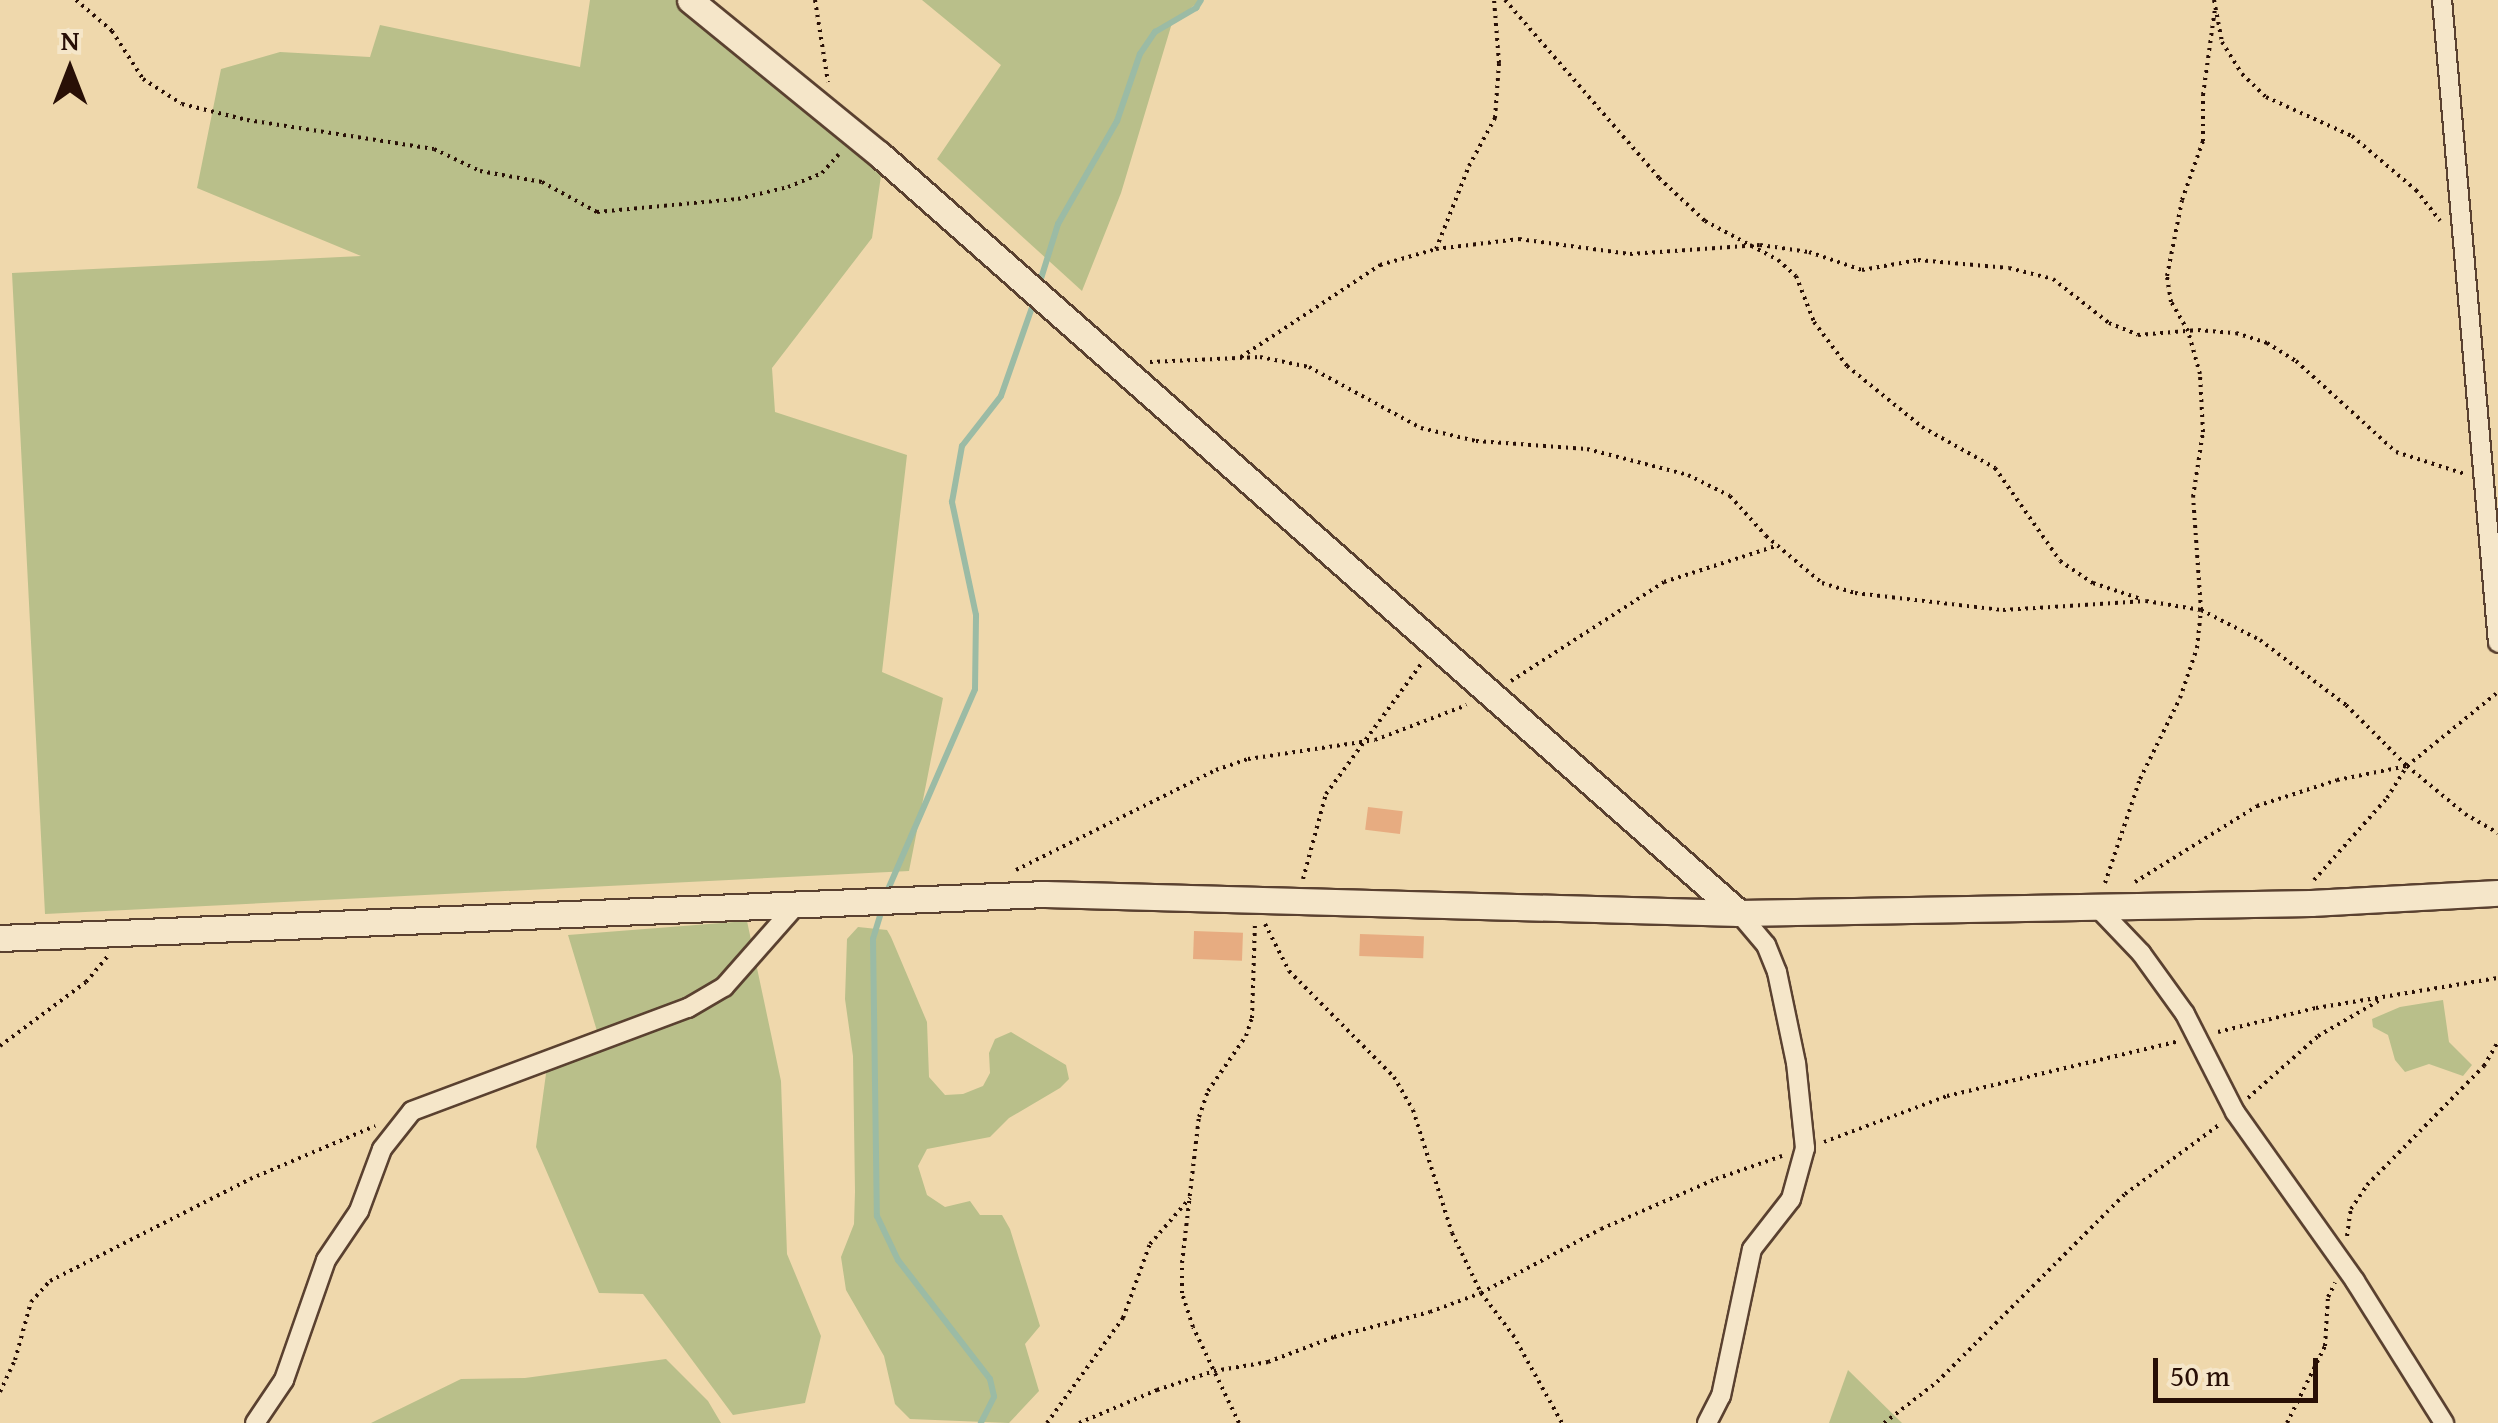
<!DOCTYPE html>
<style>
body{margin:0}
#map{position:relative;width:2498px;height:1423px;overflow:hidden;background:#efd8ac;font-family:"Gentium Book Plus",serif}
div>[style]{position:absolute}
.green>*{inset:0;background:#b9bf8a}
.stream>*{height:6px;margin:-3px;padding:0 3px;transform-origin:3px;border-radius:3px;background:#9bbba5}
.building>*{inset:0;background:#e7ac81;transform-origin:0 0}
.path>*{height:4px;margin-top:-2px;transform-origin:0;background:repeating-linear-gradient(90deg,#280f06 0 2.5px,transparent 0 7.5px)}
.roads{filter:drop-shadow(2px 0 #5a4130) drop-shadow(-2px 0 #5a4130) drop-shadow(0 2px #5a4130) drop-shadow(0 -2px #5a4130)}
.street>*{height:18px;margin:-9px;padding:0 9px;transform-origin:9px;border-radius:9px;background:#f5e6c9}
.secondary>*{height:25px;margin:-12.5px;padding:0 12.5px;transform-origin:12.5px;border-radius:12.5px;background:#f5e6c9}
span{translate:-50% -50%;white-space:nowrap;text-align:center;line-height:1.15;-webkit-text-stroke:9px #f5e6c9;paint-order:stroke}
.north{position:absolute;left:20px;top:20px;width:100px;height:100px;-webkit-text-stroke:8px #f5e6c9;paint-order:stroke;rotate:0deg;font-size:28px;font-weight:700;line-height:40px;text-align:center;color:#280f06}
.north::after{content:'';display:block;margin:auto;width:35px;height:45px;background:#280f06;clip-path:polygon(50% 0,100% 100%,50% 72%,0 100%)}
.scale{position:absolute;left:2153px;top:1358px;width:165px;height:45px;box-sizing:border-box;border:5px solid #280f06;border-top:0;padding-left:12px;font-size:30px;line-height:35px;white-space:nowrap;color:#280f06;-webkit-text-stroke:8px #f5e6c9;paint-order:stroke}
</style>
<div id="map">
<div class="green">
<div style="clip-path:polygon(590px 0,706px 0,883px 162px,872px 238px,772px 368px,775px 412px,907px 455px,882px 672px,943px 698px,909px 871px,45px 914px,12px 273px,361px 256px,197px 188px,221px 69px,280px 52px,370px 57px,380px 25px,580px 67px)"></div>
<div style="clip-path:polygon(922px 0,1201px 0,1172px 23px,1121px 193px,1082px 291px,937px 159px,1001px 65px)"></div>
<div style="clip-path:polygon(747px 921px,781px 1081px,787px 1254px,821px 1336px,805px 1403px,733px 1415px,643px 1294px,599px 1293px,536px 1147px,548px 1059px,600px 1041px,568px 935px)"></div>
<div style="clip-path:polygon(858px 927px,887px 930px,891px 937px,927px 1022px,929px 1077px,945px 1095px,963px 1094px,983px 1086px,990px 1073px,989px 1053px,995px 1039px,1011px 1032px,1066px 1065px,1069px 1079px,1060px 1088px,1009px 1118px,990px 1137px,927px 1149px,918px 1166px,927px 1195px,945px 1207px,970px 1201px,980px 1215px,1002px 1215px,1010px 1229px,1040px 1326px,1025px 1344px,1039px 1391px,1009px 1423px,910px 1419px,895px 1404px,884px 1356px,846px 1290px,841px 1257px,854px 1224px,855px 1192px,853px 1056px,845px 999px,847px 939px)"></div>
<div style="clip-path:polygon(2443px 1000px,2449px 1042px,2472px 1065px,2463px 1076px,2429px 1064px,2405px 1072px,2395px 1060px,2388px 1035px,2373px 1027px,2372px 1019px,2400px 1007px)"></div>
<div style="clip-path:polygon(666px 1359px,708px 1401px,721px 1423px,371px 1423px,461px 1379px,525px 1378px)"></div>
<div style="clip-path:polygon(1848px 1370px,1902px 1423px,1829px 1423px)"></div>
</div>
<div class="stream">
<div style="left:1039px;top:285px;width:64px;rotate:-72.7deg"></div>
<div style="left:1058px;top:224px;width:119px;rotate:-60.2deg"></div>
<div style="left:1117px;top:121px;width:71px;rotate:-71.1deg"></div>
<div style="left:1140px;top:54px;width:27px;rotate:-56deg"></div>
<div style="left:1155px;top:32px;width:48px;rotate:-30.3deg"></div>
<div style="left:1196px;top:8px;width:9px;rotate:-58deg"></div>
<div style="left:886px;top:894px;width:223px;rotate:-66.5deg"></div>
<div style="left:975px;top:689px;width:74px;rotate:-89.2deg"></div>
<div style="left:976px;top:615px;width:116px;rotate:-102deg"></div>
<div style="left:952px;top:502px;width:57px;rotate:-79.9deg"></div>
<div style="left:962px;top:446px;width:63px;rotate:-52deg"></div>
<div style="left:1001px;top:396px;width:100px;rotate:-70.7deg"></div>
<div style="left:883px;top:906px;width:34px;rotate:107deg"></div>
<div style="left:873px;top:939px;width:277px;rotate:89.2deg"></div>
<div style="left:877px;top:1216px;width:49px;rotate:64.5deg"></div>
<div style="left:898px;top:1260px;width:150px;rotate:52.3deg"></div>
<div style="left:990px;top:1379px;width:18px;rotate:77deg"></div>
<div style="left:994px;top:1397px;width:29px;rotate:117deg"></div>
</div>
<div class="building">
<div style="left:1368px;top:807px;width:35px;height:23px;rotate:7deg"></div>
<div style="left:1194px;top:931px;width:49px;height:28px;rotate:2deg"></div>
<div style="left:1360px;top:934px;width:64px;height:22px;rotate:2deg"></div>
</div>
<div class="path">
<div style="left:76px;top:0;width:48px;rotate:40.7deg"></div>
<div style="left:112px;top:31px;width:57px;rotate:57.1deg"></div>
<div style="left:143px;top:79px;width:46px;rotate:32.7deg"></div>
<div style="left:182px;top:104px;width:67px;rotate:13.8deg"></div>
<div style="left:247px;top:120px;width:189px;rotate:8.8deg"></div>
<div style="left:434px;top:149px;width:51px;rotate:25.6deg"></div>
<div style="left:480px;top:171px;width:63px;rotate:10.1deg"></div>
<div style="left:542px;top:182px;width:63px;rotate:28.6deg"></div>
<div style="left:597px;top:212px;width:142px;rotate:-5.3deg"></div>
<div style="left:738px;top:199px;width:51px;rotate:-13.5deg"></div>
<div style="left:788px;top:187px;width:37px;rotate:-22deg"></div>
<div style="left:822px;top:173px;width:25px;rotate:-48deg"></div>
<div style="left:815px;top:0;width:83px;rotate:81deg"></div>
<div style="left:1505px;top:0;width:235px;rotate:49.1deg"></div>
<div style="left:1659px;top:178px;width:63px;rotate:43.1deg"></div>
<div style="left:1705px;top:221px;width:83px;rotate:28.1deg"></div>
<div style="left:1778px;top:260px;width:24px;rotate:42deg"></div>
<div style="left:1796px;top:276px;width:49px;rotate:68.6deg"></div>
<div style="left:1814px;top:322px;width:55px;rotate:53.1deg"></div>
<div style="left:1847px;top:366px;width:97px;rotate:39.1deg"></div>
<div style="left:1922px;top:427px;width:84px;rotate:29.3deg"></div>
<div style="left:1995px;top:468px;width:113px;rotate:55deg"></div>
<div style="left:2060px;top:561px;width:40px;rotate:34deg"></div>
<div style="left:2093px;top:583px;width:51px;rotate:18.4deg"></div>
<div style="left:2214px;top:0;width:43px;rotate:79.2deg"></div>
<div style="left:2222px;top:42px;width:38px;rotate:58deg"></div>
<div style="left:2242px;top:74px;width:33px;rotate:44deg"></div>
<div style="left:2266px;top:97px;width:94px;rotate:24.4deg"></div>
<div style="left:2352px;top:136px;width:84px;rotate:40.2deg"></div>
<div style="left:2416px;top:190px;width:39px;rotate:52deg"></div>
<div style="left:1436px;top:249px;width:89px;rotate:-68.3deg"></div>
<div style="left:1469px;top:166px;width:55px;rotate:-61.6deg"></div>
<div style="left:1495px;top:118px;width:55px;rotate:-85.8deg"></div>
<div style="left:1499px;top:63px;width:63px;rotate:-94.5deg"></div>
<div style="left:1241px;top:357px;width:167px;rotate:-33.5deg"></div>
<div style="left:1380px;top:265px;width:58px;rotate:-15.9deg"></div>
<div style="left:1436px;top:249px;width:84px;rotate:-6.9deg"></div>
<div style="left:1519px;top:239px;width:112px;rotate:7.7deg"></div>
<div style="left:1630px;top:254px;width:130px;rotate:-4deg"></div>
<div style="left:1760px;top:245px;width:49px;rotate:8.1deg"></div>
<div style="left:1809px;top:252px;width:56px;rotate:18.8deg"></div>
<div style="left:1862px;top:270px;width:57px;rotate:-10.1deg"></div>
<div style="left:1918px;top:260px;width:91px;rotate:5deg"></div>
<div style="left:2009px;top:268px;width:45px;rotate:14deg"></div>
<div style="left:2053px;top:279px;width:71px;rotate:38.2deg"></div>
<div style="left:2109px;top:323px;width:31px;rotate:22deg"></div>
<div style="left:2138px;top:335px;width:60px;rotate:-4.8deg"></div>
<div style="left:2198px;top:330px;width:38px;rotate:5deg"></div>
<div style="left:2236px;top:333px;width:33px;rotate:18deg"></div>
<div style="left:2267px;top:343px;width:34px;rotate:32deg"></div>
<div style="left:2296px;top:361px;width:135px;rotate:42.3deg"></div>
<div style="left:2396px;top:452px;width:72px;rotate:17.7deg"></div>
<div style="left:1150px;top:362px;width:110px;rotate:-2.6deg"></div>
<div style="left:1260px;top:357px;width:50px;rotate:11.5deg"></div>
<div style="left:1309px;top:367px;width:128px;rotate:28.6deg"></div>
<div style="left:1421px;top:428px;width:57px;rotate:13.3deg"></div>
<div style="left:1476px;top:441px;width:111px;rotate:4.1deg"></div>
<div style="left:1587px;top:449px;width:104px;rotate:14.4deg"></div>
<div style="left:1688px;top:475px;width:47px;rotate:26.6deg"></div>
<div style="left:1730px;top:496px;width:54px;rotate:48deg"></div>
<div style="left:1766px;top:536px;width:73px;rotate:40deg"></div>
<div style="left:1822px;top:583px;width:34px;rotate:17deg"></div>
<div style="left:1855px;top:593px;width:149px;rotate:6.6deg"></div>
<div style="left:2003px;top:610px;width:143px;rotate:-3.6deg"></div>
<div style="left:2146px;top:601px;width:56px;rotate:9.3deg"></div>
<div style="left:2201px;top:610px;width:66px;rotate:27deg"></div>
<div style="left:2260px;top:640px;width:108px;rotate:37.1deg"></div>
<div style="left:2346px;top:705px;width:86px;rotate:45deg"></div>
<div style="left:2407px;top:766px;width:75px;rotate:39.6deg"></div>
<div style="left:2465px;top:814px;width:38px;rotate:30deg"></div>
<div style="left:1511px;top:681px;width:182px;rotate:-32.9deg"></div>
<div style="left:1664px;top:582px;width:118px;rotate:-17.8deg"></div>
<div style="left:1016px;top:870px;width:224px;rotate:-26.6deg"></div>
<div style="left:1216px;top:770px;width:34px;rotate:-19deg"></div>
<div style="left:1248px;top:759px;width:128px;rotate:-8.5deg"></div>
<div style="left:1375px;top:740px;width:98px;rotate:-20.8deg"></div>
<div style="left:1303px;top:879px;width:88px;rotate:-74.9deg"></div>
<div style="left:1326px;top:794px;width:162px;rotate:-53.8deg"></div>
<div style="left:2314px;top:880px;width:110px;rotate:-48.3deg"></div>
<div style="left:2387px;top:798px;width:38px;rotate:-58deg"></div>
<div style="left:2407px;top:766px;width:117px;rotate:-39.1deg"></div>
<div style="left:2135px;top:882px;width:144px;rotate:-31.9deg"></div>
<div style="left:2257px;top:806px;width:84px;rotate:-18deg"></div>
<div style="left:2337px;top:780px;width:71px;rotate:-11.3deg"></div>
<div style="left:2105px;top:883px;width:110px;rotate:-71.4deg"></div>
<div style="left:2140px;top:779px;width:90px;rotate:-63.7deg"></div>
<div style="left:2180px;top:698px;width:53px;rotate:-71.2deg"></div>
<div style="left:2197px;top:648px;width:38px;rotate:-84deg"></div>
<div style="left:2201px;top:610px;width:113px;rotate:-94deg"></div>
<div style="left:2193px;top:497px;width:66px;rotate:-81.3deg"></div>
<div style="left:2203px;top:432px;width:58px;rotate:-93deg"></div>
<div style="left:2200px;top:374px;width:45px;rotate:-105.6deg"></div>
<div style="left:2188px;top:331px;width:34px;rotate:-120deg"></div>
<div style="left:2171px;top:302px;width:26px;rotate:-99deg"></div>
<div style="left:2167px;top:276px;width:77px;rotate:-78.8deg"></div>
<div style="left:2182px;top:200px;width:63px;rotate:-70.4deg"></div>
<div style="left:2203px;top:141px;width:46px;rotate:-90deg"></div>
<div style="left:2203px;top:95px;width:87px;rotate:-82.1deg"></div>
<div style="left:1265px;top:924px;width:53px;rotate:62.9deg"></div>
<div style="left:1289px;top:971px;width:149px;rotate:45.3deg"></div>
<div style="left:1394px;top:1077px;width:38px;rotate:60deg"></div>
<div style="left:1413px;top:1110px;width:129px;rotate:72.4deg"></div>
<div style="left:1452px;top:1233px;width:67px;rotate:64.2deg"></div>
<div style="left:1481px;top:1293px;width:53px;rotate:52.7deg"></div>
<div style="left:1513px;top:1335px;width:101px;rotate:60.9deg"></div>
<div style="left:2218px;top:1032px;width:101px;rotate:-13.8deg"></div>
<div style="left:2316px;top:1008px;width:184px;rotate:-9.4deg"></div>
<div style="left:0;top:1046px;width:107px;rotate:-36.7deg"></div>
<div style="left:86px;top:982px;width:33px;rotate:-50deg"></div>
<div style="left:2248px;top:1098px;width:94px;rotate:-41.5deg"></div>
<div style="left:2318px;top:1036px;width:72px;rotate:-30.1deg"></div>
<div style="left:1824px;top:1142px;width:131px;rotate:-20.5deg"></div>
<div style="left:1947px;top:1096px;width:239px;rotate:-13.3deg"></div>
<div style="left:2347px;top:1236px;width:27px;rotate:-82deg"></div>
<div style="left:2351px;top:1209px;width:29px;rotate:-56deg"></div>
<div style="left:2367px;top:1185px;width:167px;rotate:-45.5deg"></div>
<div style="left:2484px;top:1066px;width:28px;rotate:-60deg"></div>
<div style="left:0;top:1392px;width:35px;rotate:-65deg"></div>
<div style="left:15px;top:1360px;width:60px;rotate:-74.6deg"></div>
<div style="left:31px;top:1302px;width:28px;rotate:-48deg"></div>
<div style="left:50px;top:1281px;width:225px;rotate:-27deg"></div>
<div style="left:250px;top:1179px;width:136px;rotate:-23deg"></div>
<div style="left:1047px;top:1423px;width:130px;rotate:-54.1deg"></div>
<div style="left:1123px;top:1318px;width:79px;rotate:-70deg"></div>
<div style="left:1150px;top:1244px;width:61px;rotate:-49deg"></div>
<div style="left:1079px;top:1423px;width:85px;rotate:-22.9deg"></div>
<div style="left:1157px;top:1390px;width:60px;rotate:-18.4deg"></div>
<div style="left:1214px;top:1371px;width:55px;rotate:-9.5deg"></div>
<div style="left:1268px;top:1362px;width:71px;rotate:-20.7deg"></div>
<div style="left:1334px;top:1337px;width:99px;rotate:-14.6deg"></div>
<div style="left:1430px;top:1312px;width:54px;rotate:-20.4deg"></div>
<div style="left:1481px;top:1293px;width:136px;rotate:-28.1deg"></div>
<div style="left:1601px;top:1229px;width:125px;rotate:-23.5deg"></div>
<div style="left:1716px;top:1179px;width:70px;rotate:-19.2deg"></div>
<div style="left:1239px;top:1423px;width:106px;rotate:-115.6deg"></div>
<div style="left:1193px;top:1327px;width:36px;rotate:-108deg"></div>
<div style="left:1182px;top:1293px;width:30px;rotate:-90deg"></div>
<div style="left:1182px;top:1263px;width:147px;rotate:-83.4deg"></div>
<div style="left:1199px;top:1117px;width:28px;rotate:-71deg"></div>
<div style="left:1208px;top:1091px;width:67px;rotate:-55.4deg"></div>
<div style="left:1246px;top:1036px;width:19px;rotate:-72deg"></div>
<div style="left:1252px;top:1018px;width:93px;rotate:-88.2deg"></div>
<div style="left:1884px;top:1423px;width:67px;rotate:-37.7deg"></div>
<div style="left:1937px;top:1382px;width:266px;rotate:-45deg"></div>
<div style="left:2125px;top:1194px;width:117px;rotate:-36.3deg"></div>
<div style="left:2287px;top:1423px;width:86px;rotate:-63.7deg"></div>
<div style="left:2325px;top:1346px;width:49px;rotate:-86.5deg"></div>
<div style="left:2328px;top:1297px;width:16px;rotate:-63deg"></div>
</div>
<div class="roads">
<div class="street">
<div style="left:2442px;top:0;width:645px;rotate:85.02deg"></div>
<div style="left:2097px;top:907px;width:64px;rotate:46.3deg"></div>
<div style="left:2141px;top:953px;width:75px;rotate:54.2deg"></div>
<div style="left:2185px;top:1014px;width:110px;rotate:63deg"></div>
<div style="left:2235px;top:1112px;width:207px;rotate:54.6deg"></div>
<div style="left:2355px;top:1281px;width:168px;rotate:57.9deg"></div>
<div style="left:255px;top:1423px;width:52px;rotate:-56deg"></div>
<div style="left:284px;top:1380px;width:127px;rotate:-70.7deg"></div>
<div style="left:326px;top:1260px;width:59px;rotate:-56deg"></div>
<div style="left:359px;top:1211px;width:66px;rotate:-69.6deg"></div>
<div style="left:382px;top:1149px;width:48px;rotate:-51.7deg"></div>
<div style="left:412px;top:1111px;width:295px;rotate:-20.5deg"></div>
<div style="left:688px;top:1008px;width:42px;rotate:-30.3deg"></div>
<div style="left:724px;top:987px;width:112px;rotate:-48.6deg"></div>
<div style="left:1707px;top:1423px;width:30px;rotate:-63deg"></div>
<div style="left:1721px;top:1396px;width:150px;rotate:-78.1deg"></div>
<div style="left:1752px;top:1249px;width:63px;rotate:-52deg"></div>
<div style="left:1791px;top:1199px;width:53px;rotate:-74.6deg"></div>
<div style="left:1805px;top:1148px;width:85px;rotate:-96deg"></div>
<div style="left:1796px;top:1063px;width:93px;rotate:-101.8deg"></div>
<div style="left:1777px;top:972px;width:29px;rotate:-112deg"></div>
<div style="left:1766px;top:945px;width:42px;rotate:-130.2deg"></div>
</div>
<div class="secondary">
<div style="left:690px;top:0;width:244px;rotate:39.2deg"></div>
<div style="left:879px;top:154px;width:1147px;rotate:41.43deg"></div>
<div style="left:0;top:938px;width:1046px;rotate:-2.41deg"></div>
<div style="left:1045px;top:894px;width:694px;rotate:1.57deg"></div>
<div style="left:1739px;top:913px;width:572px;rotate:-1deg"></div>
<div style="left:2311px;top:903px;width:187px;rotate:-3.1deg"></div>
</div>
</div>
<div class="north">N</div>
<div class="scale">50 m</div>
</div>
